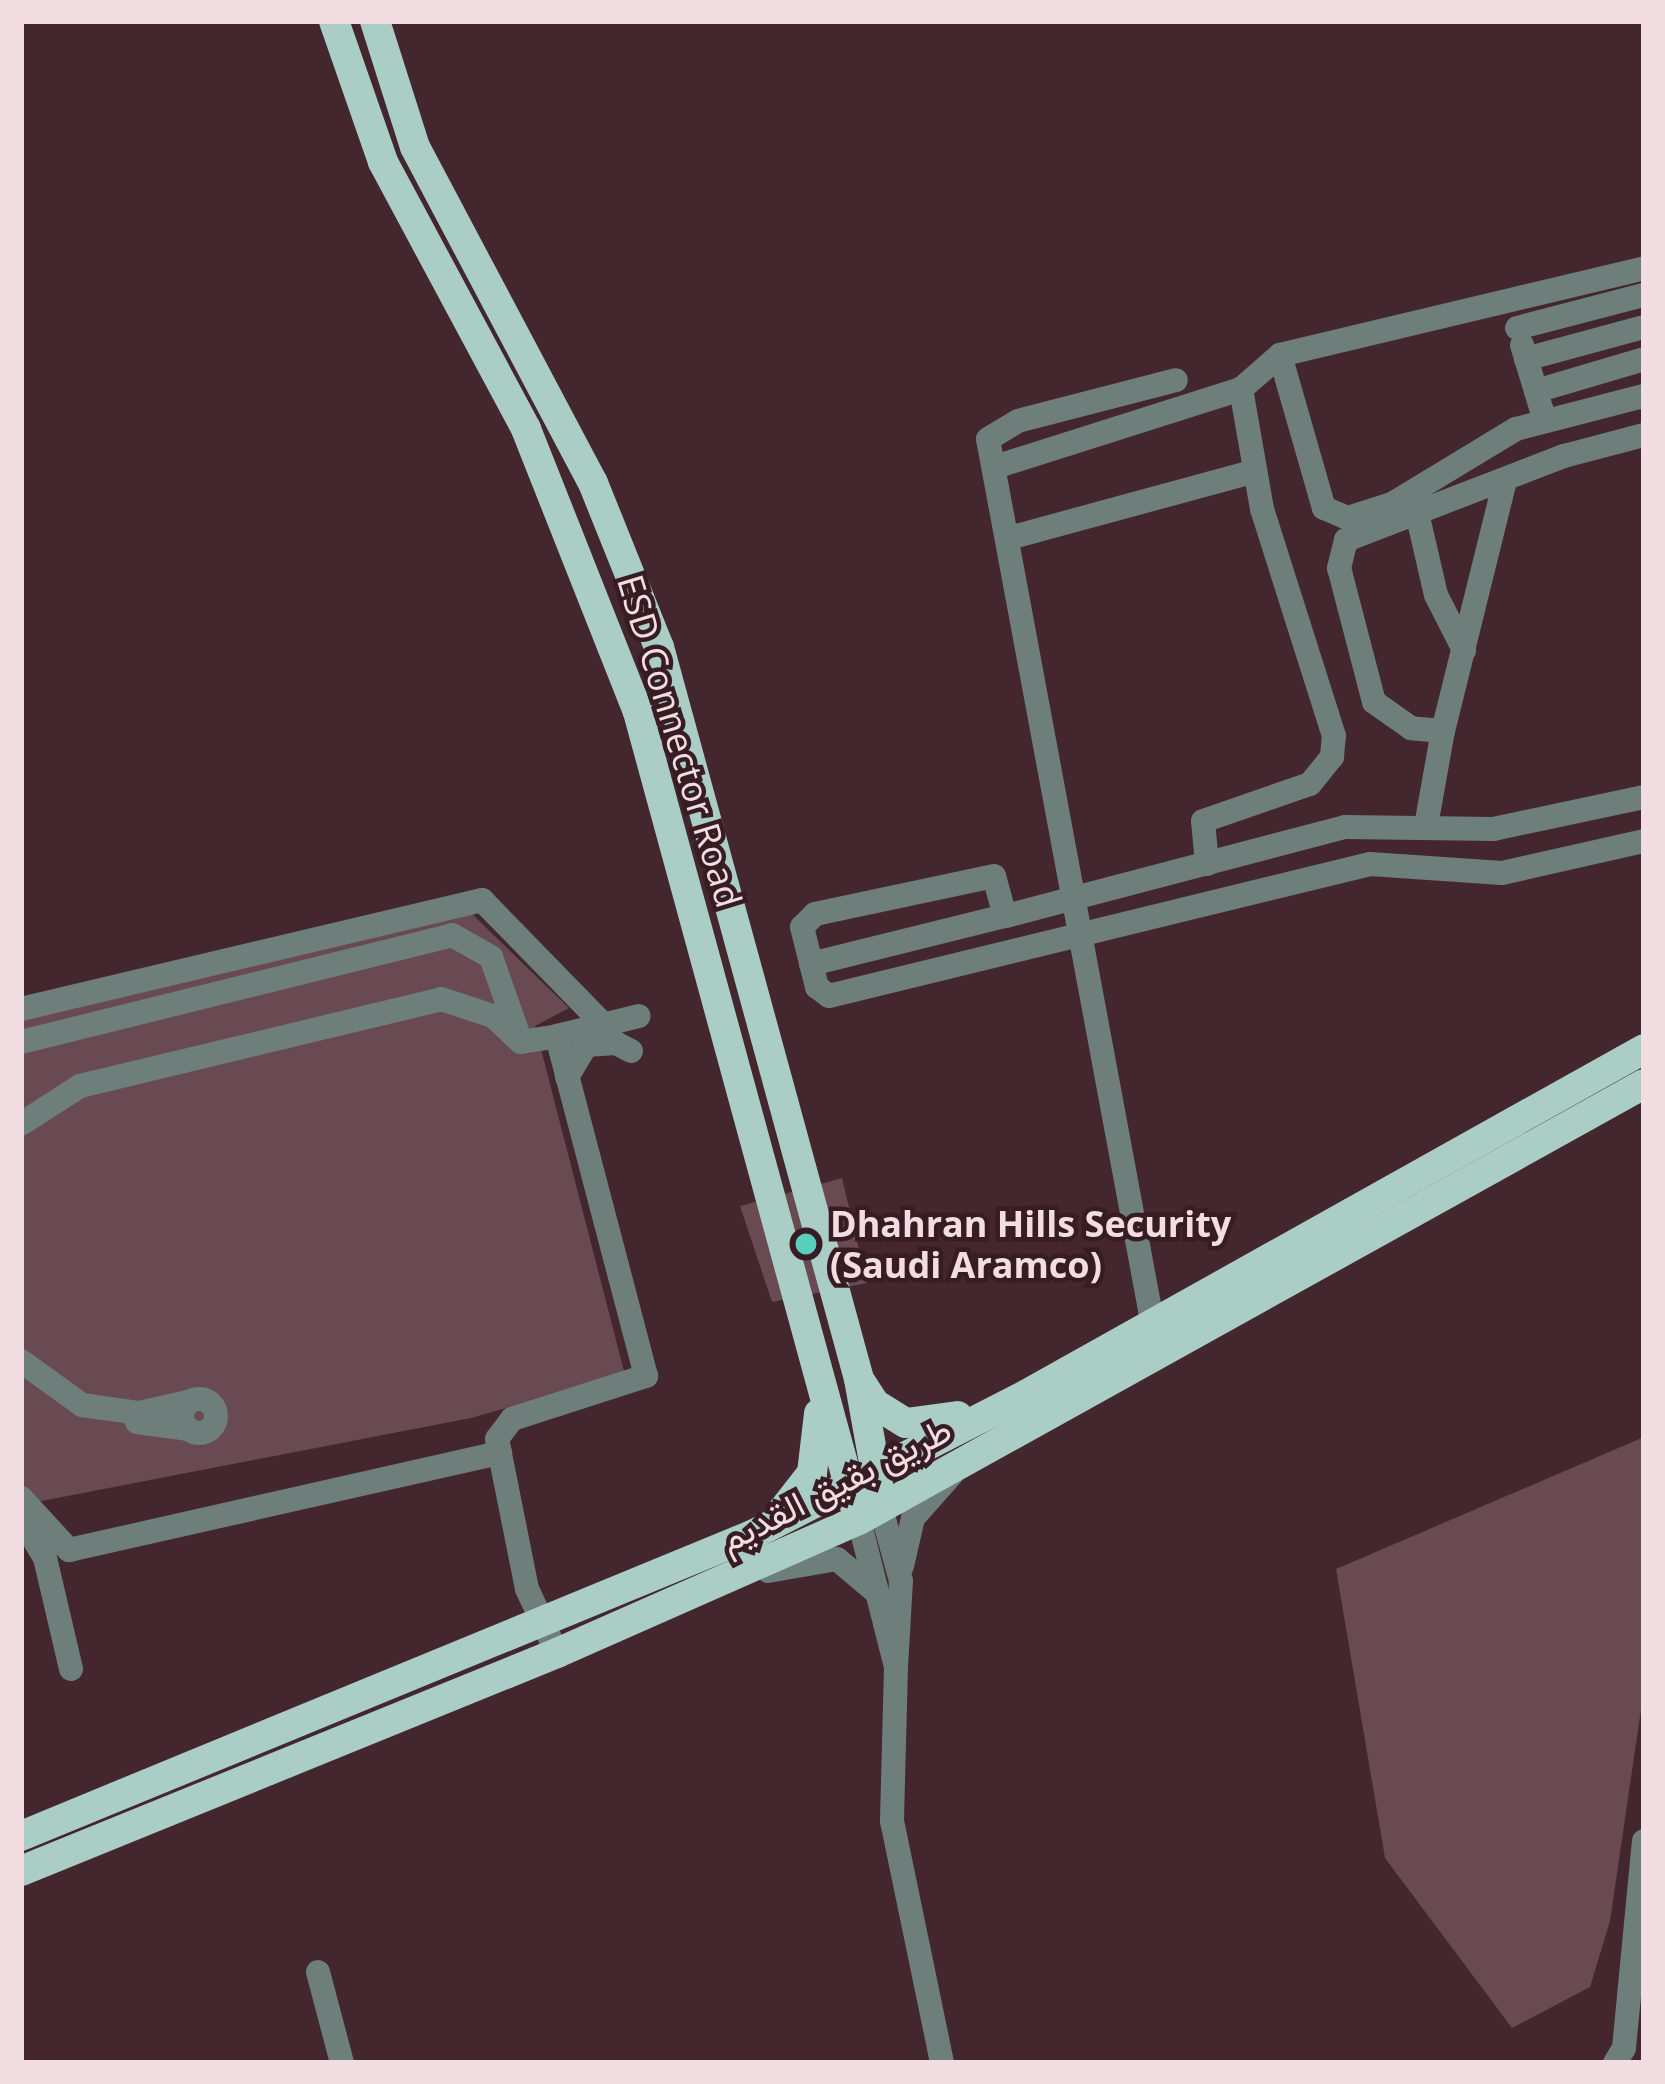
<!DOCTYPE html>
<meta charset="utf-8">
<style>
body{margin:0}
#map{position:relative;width:1665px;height:2084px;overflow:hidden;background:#43262e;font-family:"Open Sans",Vazirmatn,sans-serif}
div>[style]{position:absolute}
.building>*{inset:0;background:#6a4a52}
.minor>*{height:24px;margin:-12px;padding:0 12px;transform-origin:12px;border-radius:12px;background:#6d7e7b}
.minor>.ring{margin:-12px;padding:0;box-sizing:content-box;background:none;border:24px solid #6d7e7b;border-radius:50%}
.major>*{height:30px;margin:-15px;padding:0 15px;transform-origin:15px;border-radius:15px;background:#aacdc6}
.dots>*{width:33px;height:33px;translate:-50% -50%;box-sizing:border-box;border:6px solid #381c24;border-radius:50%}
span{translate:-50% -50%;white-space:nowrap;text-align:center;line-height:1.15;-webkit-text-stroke:9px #381c24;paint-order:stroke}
.street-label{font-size:36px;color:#f2dee2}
.poi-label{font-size:36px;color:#f2dee2;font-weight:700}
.left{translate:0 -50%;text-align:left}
.frame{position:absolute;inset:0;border:24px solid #f2dee2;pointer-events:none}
</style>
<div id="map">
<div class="building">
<div style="clip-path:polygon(472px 914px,569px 1008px,535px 1026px,625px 1375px,471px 1418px,21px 1505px,21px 1017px)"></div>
<div style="clip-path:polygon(842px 1178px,867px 1283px,772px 1302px,740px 1206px)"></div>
<div style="clip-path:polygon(1644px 1437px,1644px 1689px,1610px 1921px,1590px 1987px,1512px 2028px,1385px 1858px,1336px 1569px)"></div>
</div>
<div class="minor">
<div style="left:1517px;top:328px;width:131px;rotate:-14.6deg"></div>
<div style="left:1522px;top:345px;width:76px;rotate:73.2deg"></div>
<div style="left:1280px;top:355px;width:159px;rotate:74deg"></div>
<div style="left:1324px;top:508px;width:26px;rotate:23deg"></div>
<div style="left:1348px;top:518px;width:46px;rotate:-17.7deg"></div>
<div style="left:1392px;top:504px;width:145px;rotate:-31.2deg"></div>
<div style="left:1516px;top:429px;width:132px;rotate:-14.5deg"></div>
<div style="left:1526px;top:359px;width:122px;rotate:-15.2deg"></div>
<div style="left:1536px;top:391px;width:113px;rotate:-16.5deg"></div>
<div style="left:995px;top:467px;width:258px;rotate:-17.6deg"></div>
<div style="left:1241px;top:389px;width:52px;rotate:-41.1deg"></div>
<div style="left:1280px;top:355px;width:374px;rotate:-13.4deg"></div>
<div style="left:1418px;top:517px;width:80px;rotate:77deg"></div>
<div style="left:1436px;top:595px;width:62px;rotate:63deg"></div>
<div style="left:1009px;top:538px;width:255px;rotate:-15.2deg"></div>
<div style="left:1443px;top:731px;width:258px;rotate:-76.1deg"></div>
<div style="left:1644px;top:797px;width:153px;rotate:168deg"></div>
<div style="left:1494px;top:829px;width:149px;rotate:-179.2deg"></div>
<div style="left:1345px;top:827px;width:351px;rotate:165.3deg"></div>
<div style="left:1005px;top:916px;width:41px;rotate:-105.4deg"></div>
<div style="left:994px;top:876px;width:183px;rotate:168deg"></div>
<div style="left:815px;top:914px;width:18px;rotate:135deg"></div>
<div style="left:802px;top:927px;width:62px;rotate:76deg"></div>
<div style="left:817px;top:987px;width:15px;rotate:37deg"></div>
<div style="left:829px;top:996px;width:557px;rotate:-13.71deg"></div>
<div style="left:1370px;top:864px;width:132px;rotate:3.9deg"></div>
<div style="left:1502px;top:873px;width:146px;rotate:-12.7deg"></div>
<div style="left:1426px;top:826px;width:97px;rotate:-79.9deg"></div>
<div style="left:1443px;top:731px;width:32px;rotate:-175deg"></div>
<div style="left:1411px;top:728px;width:45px;rotate:-144.9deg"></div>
<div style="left:1374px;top:702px;width:138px;rotate:-104.6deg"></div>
<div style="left:1339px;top:568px;width:29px;rotate:-76deg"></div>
<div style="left:1346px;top:540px;width:234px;rotate:-21.1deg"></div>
<div style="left:1564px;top:456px;width:83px;rotate:-14.7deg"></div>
<div style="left:1207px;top:864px;width:43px;rotate:-95.3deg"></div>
<div style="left:1203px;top:821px;width:113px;rotate:-19.1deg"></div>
<div style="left:1310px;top:784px;width:35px;rotate:-51deg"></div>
<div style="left:1332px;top:757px;width:21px;rotate:-85deg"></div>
<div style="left:1334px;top:736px;width:238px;rotate:-107.6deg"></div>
<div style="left:1262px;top:509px;width:122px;rotate:-99.9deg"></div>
<div style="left:811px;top:964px;width:200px;rotate:-13.9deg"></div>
<div style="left:21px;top:1009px;width:474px;rotate:-13.3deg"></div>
<div style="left:482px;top:900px;width:173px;rotate:45.7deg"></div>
<div style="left:21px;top:1042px;width:444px;rotate:-13.9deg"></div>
<div style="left:452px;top:935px;width:45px;rotate:29.4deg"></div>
<div style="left:491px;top:957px;width:90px;rotate:70.6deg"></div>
<div style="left:567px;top:1077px;width:37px;rotate:-59deg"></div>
<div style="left:586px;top:1045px;width:30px;rotate:-4deg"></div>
<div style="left:616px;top:1043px;width:17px;rotate:28deg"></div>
<div style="left:21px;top:1124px;width:70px;rotate:-32.8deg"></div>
<div style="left:80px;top:1086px;width:371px;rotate:-13.5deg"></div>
<div style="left:441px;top:999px;width:55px;rotate:18.1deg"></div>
<div style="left:493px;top:1016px;width:38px;rotate:43deg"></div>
<div style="left:521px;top:1042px;width:36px;rotate:-9deg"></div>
<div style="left:1156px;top:1342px;width:918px;rotate:-100.54deg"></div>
<div style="left:988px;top:439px;width:35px;rotate:-31deg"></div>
<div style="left:1018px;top:421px;width:163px;rotate:-14.5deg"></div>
<div style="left:21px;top:1361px;width:75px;rotate:35.8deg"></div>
<div style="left:82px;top:1405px;width:58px;rotate:8deg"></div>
<div style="left:139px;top:1413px;width:50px;rotate:-12.7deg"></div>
<div class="ring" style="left:182px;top:1399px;width:10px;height:10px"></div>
<div style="left:137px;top:1422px;width:51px;rotate:7.8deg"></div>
<div style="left:21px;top:1498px;width:71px;rotate:47.3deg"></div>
<div style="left:69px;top:1550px;width:442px;rotate:-12.7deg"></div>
<div style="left:21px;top:1518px;width:47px;rotate:59deg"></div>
<div style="left:45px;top:1558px;width:114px;rotate:76.8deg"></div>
<div style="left:859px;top:1520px;width:152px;rotate:75.9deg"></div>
<div style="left:896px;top:1667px;width:86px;rotate:-86.7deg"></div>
<div style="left:901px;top:1581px;width:76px;rotate:-105.3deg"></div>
<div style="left:902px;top:1566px;width:49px;rotate:-77.1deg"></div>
<div style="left:913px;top:1518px;width:59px;rotate:-48.4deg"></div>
<div style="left:768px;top:1571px;width:70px;rotate:-9.9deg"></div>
<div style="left:837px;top:1559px;width:50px;rotate:40.1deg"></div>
<div style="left:550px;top:1638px;width:54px;rotate:-115.1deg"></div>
<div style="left:527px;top:1589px;width:153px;rotate:-101.3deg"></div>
<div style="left:497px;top:1439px;width:25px;rotate:-53deg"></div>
<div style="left:512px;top:1419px;width:141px;rotate:-17.8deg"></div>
<div style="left:646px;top:1376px;width:351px;rotate:-104.7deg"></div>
<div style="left:557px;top:1036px;width:84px;rotate:-13.7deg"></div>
<div style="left:896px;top:1667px;width:154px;rotate:91.5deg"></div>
<div style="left:892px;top:1821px;width:247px;rotate:78.3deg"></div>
<div style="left:318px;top:1972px;width:94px;rotate:75.2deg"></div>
<div style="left:1615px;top:2063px;width:17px;rotate:-59deg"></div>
<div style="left:1624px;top:2048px;width:208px;rotate:-84.5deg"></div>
</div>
<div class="major">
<div style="left:334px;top:21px;width:149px;rotate:70.8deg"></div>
<div style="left:383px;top:162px;width:303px;rotate:61.8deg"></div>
<div style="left:526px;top:429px;width:304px;rotate:68.4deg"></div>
<div style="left:638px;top:712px;width:821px;rotate:74.74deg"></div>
<div style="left:375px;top:21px;width:132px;rotate:72.4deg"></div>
<div style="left:415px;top:147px;width:380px;rotate:62.1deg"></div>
<div style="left:593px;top:483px;width:177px;rotate:68.1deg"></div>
<div style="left:659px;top:647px;width:759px;rotate:74.72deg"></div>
<div style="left:859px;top:1379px;width:113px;rotate:79.8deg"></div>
<div style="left:862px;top:1384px;width:24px;rotate:57deg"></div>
<div style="left:875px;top:1404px;width:36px;rotate:32deg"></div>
<div style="left:906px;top:1423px;width:52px;rotate:-7.7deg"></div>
<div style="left:780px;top:1514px;width:52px;rotate:-52deg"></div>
<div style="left:812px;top:1473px;width:60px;rotate:-83.3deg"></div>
<div style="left:21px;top:1836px;width:791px;rotate:-22.38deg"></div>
<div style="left:752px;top:1535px;width:309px;rotate:-27.1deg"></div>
<div style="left:1027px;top:1394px;width:707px;rotate:-29.21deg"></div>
<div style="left:21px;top:1871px;width:579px;rotate:-22.13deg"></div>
<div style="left:557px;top:1653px;width:330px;rotate:-23.8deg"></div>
<div style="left:859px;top:1520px;width:898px;rotate:-29.05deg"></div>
</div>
<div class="dots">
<div style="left:806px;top:1244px;background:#5acebd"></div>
</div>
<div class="street-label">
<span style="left:680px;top:741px;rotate:73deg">ESD Connector Road</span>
<span style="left:835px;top:1484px;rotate:-27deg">طريق بقيق القديم</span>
</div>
<div class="poi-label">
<span class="left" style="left:830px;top:1244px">Dhahran Hills Security<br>(Saudi Aramco)</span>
</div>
<div class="frame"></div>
</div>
